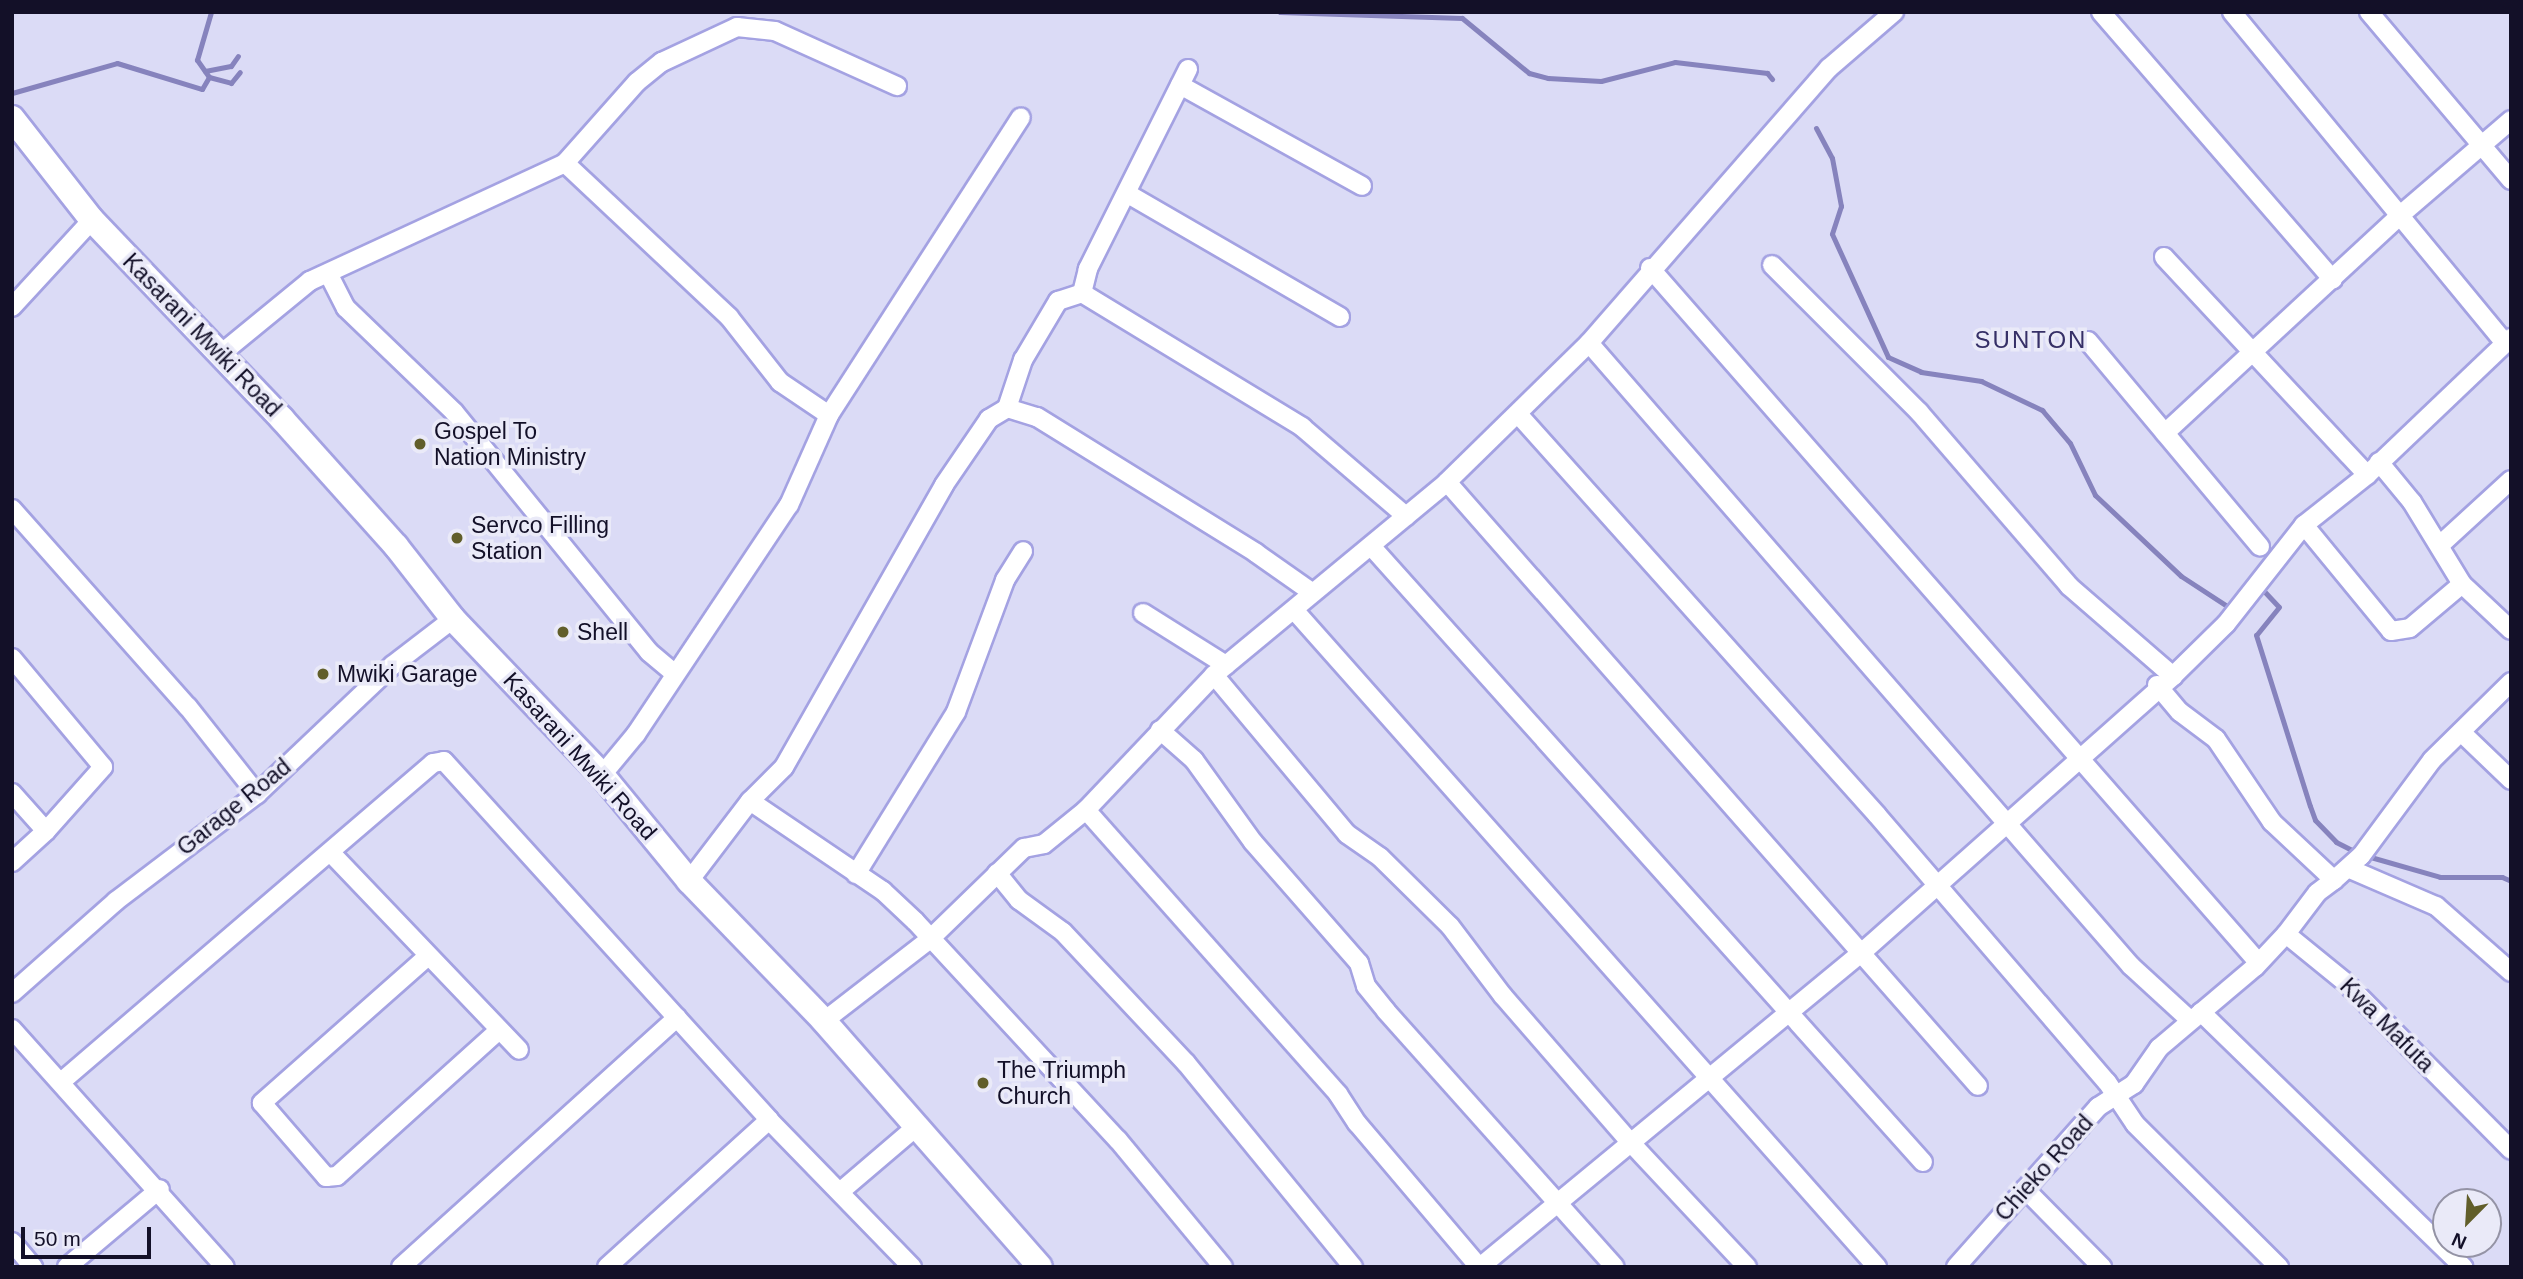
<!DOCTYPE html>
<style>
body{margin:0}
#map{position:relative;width:2523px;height:1279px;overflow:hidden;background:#dbdbf6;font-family:Arial,sans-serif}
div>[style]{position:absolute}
.stream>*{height:5px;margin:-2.5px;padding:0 2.5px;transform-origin:2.5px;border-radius:2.5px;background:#8683bd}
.roads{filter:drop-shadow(2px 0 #a4a2e2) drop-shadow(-2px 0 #a4a2e2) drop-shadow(0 2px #a4a2e2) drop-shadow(0 -2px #a4a2e2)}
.minor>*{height:18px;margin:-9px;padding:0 9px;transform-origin:9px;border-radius:9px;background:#fff}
.secondary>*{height:24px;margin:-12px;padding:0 12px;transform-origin:12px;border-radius:12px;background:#fff}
.dots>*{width:19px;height:19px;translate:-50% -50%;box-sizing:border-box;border:4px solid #eaeaf8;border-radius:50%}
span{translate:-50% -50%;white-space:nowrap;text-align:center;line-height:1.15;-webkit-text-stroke:7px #eaeaf8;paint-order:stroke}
.street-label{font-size:23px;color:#131028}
.poi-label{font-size:23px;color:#131028}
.left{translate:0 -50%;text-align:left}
.neighbourhood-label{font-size:24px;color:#363067;letter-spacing:2px}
.frame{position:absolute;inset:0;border:14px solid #131028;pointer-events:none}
.north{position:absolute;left:2432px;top:1188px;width:70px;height:70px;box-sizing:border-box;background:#eaeaf8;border:2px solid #9493a5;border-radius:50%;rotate:204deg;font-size:19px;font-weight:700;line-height:28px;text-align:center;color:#131028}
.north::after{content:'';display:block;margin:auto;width:24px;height:32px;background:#615e2a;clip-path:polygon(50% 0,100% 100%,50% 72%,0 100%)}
.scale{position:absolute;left:21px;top:1227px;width:130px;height:32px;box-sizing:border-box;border:4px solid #131028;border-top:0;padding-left:9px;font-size:21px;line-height:24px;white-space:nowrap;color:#131028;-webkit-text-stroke:5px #eaeaf8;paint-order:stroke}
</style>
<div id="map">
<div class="stream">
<div style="left:1280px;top:12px;width:182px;rotate:1.9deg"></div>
<div style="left:1462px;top:18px;width:87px;rotate:39.4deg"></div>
<div style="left:1529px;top:73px;width:20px;rotate:15deg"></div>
<div style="left:1548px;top:78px;width:53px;rotate:3.2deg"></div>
<div style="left:1601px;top:81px;width:76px;rotate:-14.4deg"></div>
<div style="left:1675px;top:62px;width:93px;rotate:6.8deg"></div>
<div style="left:1767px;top:73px;width:8px;rotate:50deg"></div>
<div style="left:205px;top:71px;width:26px;rotate:-11deg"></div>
<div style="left:231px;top:66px;width:12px;rotate:-55deg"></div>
<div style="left:209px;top:77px;width:23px;rotate:15deg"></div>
<div style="left:231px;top:83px;width:14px;rotate:-51deg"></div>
<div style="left:12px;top:93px;width:109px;rotate:-15.9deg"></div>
<div style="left:117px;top:63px;width:89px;rotate:17deg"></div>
<div style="left:202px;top:89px;width:14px;rotate:-60deg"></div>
<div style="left:209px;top:77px;width:21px;rotate:-125deg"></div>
<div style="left:197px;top:60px;width:50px;rotate:-73.7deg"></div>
<div style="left:1816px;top:128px;width:34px;rotate:62deg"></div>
<div style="left:1832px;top:158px;width:49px;rotate:79.4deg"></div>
<div style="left:1841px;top:206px;width:29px;rotate:108deg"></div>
<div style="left:1832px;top:234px;width:135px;rotate:65.5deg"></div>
<div style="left:1888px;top:357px;width:36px;rotate:24deg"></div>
<div style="left:1921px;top:372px;width:61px;rotate:8.5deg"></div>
<div style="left:1981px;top:381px;width:68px;rotate:25.4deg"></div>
<div style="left:2042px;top:410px;width:43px;rotate:49.7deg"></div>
<div style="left:2070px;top:443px;width:58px;rotate:64.3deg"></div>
<div style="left:2095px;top:495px;width:118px;rotate:43.3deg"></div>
<div style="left:2181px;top:576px;width:62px;rotate:33.2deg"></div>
<div style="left:2259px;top:594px;width:6px;rotate:-45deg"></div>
<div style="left:2263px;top:590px;width:23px;rotate:47deg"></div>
<div style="left:2279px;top:607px;width:36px;rotate:129deg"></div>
<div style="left:2256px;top:635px;width:179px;rotate:72.5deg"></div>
<div style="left:2310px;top:806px;width:15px;rotate:70deg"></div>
<div style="left:2315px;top:820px;width:30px;rotate:46deg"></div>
<div style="left:2336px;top:842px;width:25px;rotate:27deg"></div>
<div style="left:2367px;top:856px;width:76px;rotate:16deg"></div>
<div style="left:2440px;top:877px;width:62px"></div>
<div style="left:2502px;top:877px;width:10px;rotate:24deg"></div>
</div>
<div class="roads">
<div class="minor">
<div style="left:2101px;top:12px;width:354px;rotate:49.1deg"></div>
<div style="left:2232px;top:12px;width:429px;rotate:50.5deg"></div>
<div style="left:2369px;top:12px;width:220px;rotate:49.8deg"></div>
<div style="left:1188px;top:69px;width:224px;rotate:116.6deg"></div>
<div style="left:1088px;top:269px;width:25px;rotate:104deg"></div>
<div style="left:1082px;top:293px;width:258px;rotate:31.3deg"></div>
<div style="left:1302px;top:427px;width:137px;rotate:40.6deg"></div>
<div style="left:1180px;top:85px;width:208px;rotate:29deg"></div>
<div style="left:565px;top:163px;width:225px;rotate:43.2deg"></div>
<div style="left:729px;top:317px;width:83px;rotate:51.9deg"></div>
<div style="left:780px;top:382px;width:59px;rotate:34deg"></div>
<div style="left:1128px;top:194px;width:245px;rotate:30.1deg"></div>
<div style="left:2164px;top:257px;width:298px;rotate:47deg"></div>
<div style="left:1772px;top:265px;width:208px;rotate:45deg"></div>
<div style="left:1919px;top:412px;width:230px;rotate:49.2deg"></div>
<div style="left:2069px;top:586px;width:138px;rotate:40.9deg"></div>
<div style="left:1650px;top:268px;width:923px;rotate:48.78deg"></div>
<div style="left:329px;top:275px;width:37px;rotate:63deg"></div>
<div style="left:346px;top:308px;width:150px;rotate:43.9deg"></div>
<div style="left:454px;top:412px;width:309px;rotate:50.9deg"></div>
<div style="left:649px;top:652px;width:34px;rotate:40deg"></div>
<div style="left:12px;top:307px;width:118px;rotate:-47.4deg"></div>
<div style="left:2088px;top:341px;width:268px;rotate:50.1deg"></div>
<div style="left:1589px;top:343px;width:826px;rotate:48.98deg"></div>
<div style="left:2131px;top:966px;width:80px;rotate:42.5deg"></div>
<div style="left:222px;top:353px;width:114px;rotate:-39.3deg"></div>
<div style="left:310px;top:281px;width:281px;rotate:-24.8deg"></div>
<div style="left:565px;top:163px;width:108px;rotate:-48.4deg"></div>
<div style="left:637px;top:82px;width:32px;rotate:-39deg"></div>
<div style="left:662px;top:62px;width:83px;rotate:-25deg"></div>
<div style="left:737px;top:27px;width:38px;rotate:6deg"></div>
<div style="left:775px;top:31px;width:134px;rotate:24.3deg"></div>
<div style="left:1007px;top:408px;width:51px;rotate:-71.6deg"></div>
<div style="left:1023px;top:360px;width:69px;rotate:-59.3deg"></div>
<div style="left:1058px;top:301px;width:25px;rotate:-18deg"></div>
<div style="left:1518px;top:414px;width:538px;rotate:48.16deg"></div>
<div style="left:1877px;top:815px;width:352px;rotate:49.3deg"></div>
<div style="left:2107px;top:1082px;width:50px;rotate:56.3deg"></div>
<div style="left:2135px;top:1124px;width:203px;rotate:44.8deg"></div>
<div style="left:2165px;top:433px;width:318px;rotate:-42.8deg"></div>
<div style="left:2398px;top:217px;width:149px;rotate:-40.6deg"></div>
<div style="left:2379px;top:462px;width:52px;rotate:50.5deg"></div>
<div style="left:2412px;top:502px;width:96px;rotate:58.6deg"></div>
<div style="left:2462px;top:584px;width:67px;rotate:43.2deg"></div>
<div style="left:1447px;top:482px;width:804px;rotate:48.68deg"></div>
<div style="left:12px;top:509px;width:265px;rotate:48.4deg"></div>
<div style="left:188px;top:707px;width:111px;rotate:51.6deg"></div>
<div style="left:2304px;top:525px;width:137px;rotate:50.6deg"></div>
<div style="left:2391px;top:631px;width:19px;rotate:-9deg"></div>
<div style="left:2410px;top:628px;width:68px;rotate:-40.2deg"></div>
<div style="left:2440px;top:545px;width:96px;rotate:-42.5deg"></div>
<div style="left:1371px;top:546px;width:827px;rotate:48.14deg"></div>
<div style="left:1295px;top:611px;width:877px;rotate:48.42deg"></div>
<div style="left:1143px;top:613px;width:98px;rotate:32.1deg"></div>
<div style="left:12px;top:658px;width:142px;rotate:50.1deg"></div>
<div style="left:103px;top:767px;width:86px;rotate:131.7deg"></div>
<div style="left:46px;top:831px;width:46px;rotate:137.6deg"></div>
<div style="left:1214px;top:675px;width:207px;rotate:50.1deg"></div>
<div style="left:1347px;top:834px;width:40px;rotate:34.9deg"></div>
<div style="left:1380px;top:857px;width:98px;rotate:44.6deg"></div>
<div style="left:1450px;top:926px;width:88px;rotate:52.9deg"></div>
<div style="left:1503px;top:996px;width:195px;rotate:49deg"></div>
<div style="left:1631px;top:1143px;width:170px;rotate:46.9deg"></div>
<div style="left:2157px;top:685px;width:35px;rotate:50deg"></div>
<div style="left:2180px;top:712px;width:45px;rotate:36.9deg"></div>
<div style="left:2216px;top:739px;width:100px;rotate:56deg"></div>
<div style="left:2272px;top:822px;width:85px;rotate:43.1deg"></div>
<div style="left:2334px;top:880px;width:21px;rotate:143deg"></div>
<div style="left:2317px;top:893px;width:51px;rotate:127.1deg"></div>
<div style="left:1160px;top:730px;width:45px;rotate:41.4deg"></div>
<div style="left:1194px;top:760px;width:101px;rotate:54.3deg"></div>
<div style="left:1253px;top:842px;width:161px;rotate:48.8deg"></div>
<div style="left:1359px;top:963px;width:24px;rotate:73deg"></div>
<div style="left:1366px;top:986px;width:32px;rotate:51deg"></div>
<div style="left:1386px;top:1011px;width:343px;rotate:48.2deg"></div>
<div style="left:2461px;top:732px;width:69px;rotate:43.8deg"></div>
<div style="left:602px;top:775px;width:53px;rotate:-50.3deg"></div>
<div style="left:636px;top:734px;width:275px;rotate:-56.3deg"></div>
<div style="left:789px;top:505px;width:98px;rotate:-66deg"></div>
<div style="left:829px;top:415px;width:354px;rotate:-57.2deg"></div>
<div style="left:12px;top:793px;width:51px;rotate:48.2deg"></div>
<div style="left:750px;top:801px;width:161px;rotate:34.1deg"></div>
<div style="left:883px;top:891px;width:44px;rotate:43.2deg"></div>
<div style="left:915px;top:921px;width:299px;rotate:47.2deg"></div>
<div style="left:1118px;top:1140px;width:165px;rotate:50.4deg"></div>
<div style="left:1086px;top:810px;width:380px;rotate:48.4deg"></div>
<div style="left:1338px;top:1094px;width:35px;rotate:57deg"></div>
<div style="left:1357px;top:1123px;width:189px;rotate:49.7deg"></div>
<div style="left:331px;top:853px;width:272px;rotate:46.3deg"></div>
<div style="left:2350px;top:869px;width:94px;rotate:23.3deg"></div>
<div style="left:2436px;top:906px;width:100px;rotate:41.3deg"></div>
<div style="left:997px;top:873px;width:35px;rotate:51deg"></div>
<div style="left:1019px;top:900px;width:54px;rotate:36deg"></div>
<div style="left:1063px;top:932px;width:180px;rotate:46.8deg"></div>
<div style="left:1186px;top:1063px;width:264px;rotate:50.7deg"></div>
<div style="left:856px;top:874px;width:190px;rotate:-58.3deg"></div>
<div style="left:956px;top:712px;width:141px;rotate:-69.6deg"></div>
<div style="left:1005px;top:580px;width:34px;rotate:-58deg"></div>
<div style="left:2334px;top:880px;width:36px;rotate:-42deg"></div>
<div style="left:2361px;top:856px;width:119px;rotate:-53.5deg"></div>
<div style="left:2432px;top:760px;width:111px;rotate:-44.6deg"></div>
<div style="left:689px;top:881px;width:101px;rotate:-52.7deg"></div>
<div style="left:750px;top:801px;width:48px;rotate:-45deg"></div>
<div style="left:784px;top:767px;width:324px;rotate:-60.4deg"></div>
<div style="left:944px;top:485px;width:80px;rotate:-55.7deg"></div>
<div style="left:989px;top:419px;width:21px;rotate:-31deg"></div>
<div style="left:1007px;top:408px;width:31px;rotate:17deg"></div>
<div style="left:1037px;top:417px;width:258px;rotate:31.8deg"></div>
<div style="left:1256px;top:553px;width:66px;rotate:35.1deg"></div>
<div style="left:428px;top:956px;width:222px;rotate:138.5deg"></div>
<div style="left:262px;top:1103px;width:98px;rotate:49.1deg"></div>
<div style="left:326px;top:1177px;width:11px;rotate:-5deg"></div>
<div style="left:337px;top:1176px;width:218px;rotate:-42deg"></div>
<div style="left:12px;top:993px;width:139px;rotate:-41.5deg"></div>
<div style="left:116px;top:901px;width:177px;rotate:-37.2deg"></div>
<div style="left:257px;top:794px;width:187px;rotate:-43.5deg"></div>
<div style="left:393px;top:665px;width:76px;rotate:-37.5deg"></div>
<div style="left:2201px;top:1012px;width:366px;rotate:44.2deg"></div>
<div style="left:824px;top:1021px;width:134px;rotate:-37.7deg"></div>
<div style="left:930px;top:939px;width:131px;rotate:-44.1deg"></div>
<div style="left:1024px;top:848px;width:20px;rotate:-11deg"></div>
<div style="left:1044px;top:844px;width:54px;rotate:-39deg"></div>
<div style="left:1086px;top:810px;width:186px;rotate:-46.5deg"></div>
<div style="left:1214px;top:675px;width:303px;rotate:-39.6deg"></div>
<div style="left:1447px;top:482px;width:199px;rotate:-44.4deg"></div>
<div style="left:1589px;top:343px;width:365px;rotate:-48.9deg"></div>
<div style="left:1829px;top:68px;width:86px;rotate:-40.7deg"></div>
<div style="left:12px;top:1029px;width:319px;rotate:48.2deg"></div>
<div style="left:61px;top:1082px;width:490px;rotate:-40.6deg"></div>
<div style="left:433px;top:763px;width:11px;rotate:-10deg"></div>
<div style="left:444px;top:761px;width:484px;rotate:47.8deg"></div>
<div style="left:769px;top:1120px;width:205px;rotate:45.8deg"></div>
<div style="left:2025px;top:1189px;width:110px;rotate:45.4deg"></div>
<div style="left:841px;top:1191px;width:100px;rotate:-40.5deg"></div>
<div style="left:12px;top:1242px;width:33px;rotate:50deg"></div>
<div style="left:67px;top:1267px;width:121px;rotate:-40deg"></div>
<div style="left:401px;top:1267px;width:372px;rotate:-42.1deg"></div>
<div style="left:607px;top:1267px;width:219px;rotate:-42.2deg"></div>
<div style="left:1480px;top:1267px;width:491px;rotate:-39.5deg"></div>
<div style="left:1859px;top:955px;width:420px;rotate:-41.6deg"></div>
<div style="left:2173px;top:676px;width:74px;rotate:-44.5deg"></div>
<div style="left:2226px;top:624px;width:126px;rotate:-51.8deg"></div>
<div style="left:2304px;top:525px;width:80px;rotate:-38.4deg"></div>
<div style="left:2367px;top:475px;width:199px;rotate:-43.6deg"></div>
<div style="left:1956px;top:1267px;width:214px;rotate:-48.4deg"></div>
<div style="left:2098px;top:1107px;width:43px;rotate:-32.6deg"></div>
<div style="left:2134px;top:1084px;width:44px;rotate:-55.2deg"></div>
<div style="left:2159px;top:1048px;width:126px;rotate:-40.2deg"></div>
<div style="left:2255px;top:967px;width:45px;rotate:-46.8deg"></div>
<div style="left:2286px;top:934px;width:76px;rotate:39.1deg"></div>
<div style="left:2345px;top:982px;width:236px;rotate:45.3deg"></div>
</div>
<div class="secondary">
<div style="left:12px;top:118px;width:130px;rotate:51.9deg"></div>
<div style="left:92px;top:220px;width:275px;rotate:46.3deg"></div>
<div style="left:282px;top:419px;width:171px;rotate:48.1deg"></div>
<div style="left:396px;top:546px;width:93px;rotate:52deg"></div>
<div style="left:453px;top:619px;width:216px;rotate:46.3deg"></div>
<div style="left:602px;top:775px;width:137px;rotate:50.6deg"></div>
<div style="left:689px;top:881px;width:194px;rotate:46deg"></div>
<div style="left:824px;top:1021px;width:327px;rotate:48.7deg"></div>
</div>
</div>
<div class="dots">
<div style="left:420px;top:444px;background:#615e2a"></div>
<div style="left:457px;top:538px;background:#615e2a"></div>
<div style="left:563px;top:632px;background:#615e2a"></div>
<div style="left:323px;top:674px;background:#615e2a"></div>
<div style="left:983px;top:1083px;background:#615e2a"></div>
</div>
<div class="street-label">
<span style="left:202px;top:335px;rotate:46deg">Kasarani Mwiki Road</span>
<span style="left:580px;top:756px;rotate:48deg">Kasarani Mwiki Road</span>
<span style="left:234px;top:807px;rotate:-39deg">Garage Road</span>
<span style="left:2387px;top:1025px;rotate:45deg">Kwa Mafuta</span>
<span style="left:2044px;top:1168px;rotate:-48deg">Chieko Road</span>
</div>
<div class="poi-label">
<span class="left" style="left:434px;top:444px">Gospel To<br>Nation Ministry</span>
<span class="left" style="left:471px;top:538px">Servco Filling<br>Station</span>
<span class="left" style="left:577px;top:632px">Shell</span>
<span class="left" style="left:337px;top:674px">Mwiki Garage</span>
<span class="left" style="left:997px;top:1083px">The Triumph<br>Church</span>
</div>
<div class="neighbourhood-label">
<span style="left:2031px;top:340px">SUNTON</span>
</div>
<div class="frame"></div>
<div class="north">N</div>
<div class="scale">50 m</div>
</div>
